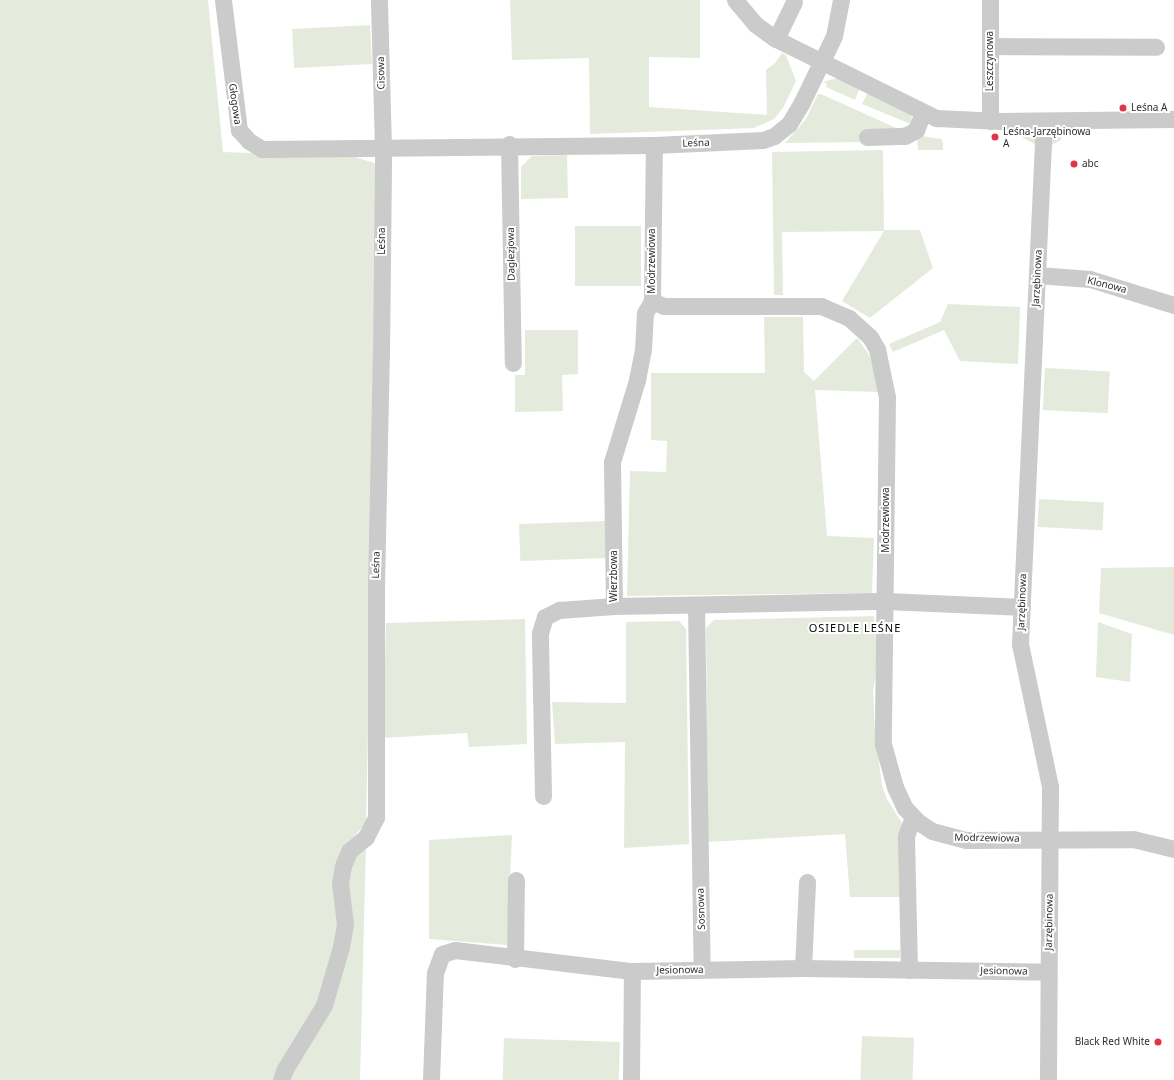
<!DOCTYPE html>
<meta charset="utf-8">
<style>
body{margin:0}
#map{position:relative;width:1174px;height:1080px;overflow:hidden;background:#fff;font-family:"Noto Sans",sans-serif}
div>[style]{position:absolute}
.green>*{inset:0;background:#e5ebdc;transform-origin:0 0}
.minor>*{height:17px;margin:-8.5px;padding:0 8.5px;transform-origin:8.5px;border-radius:8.5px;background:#cbcbcb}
.dots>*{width:11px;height:11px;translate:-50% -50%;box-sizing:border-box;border:2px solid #fff;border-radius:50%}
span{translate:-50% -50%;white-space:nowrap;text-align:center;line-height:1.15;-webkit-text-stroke:4px #fff;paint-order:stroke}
.street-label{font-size:10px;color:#2e2e2e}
.poi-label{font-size:10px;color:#2e2e2e}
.left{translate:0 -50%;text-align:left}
.right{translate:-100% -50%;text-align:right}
.neighbourhood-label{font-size:11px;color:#000;letter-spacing:1px}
</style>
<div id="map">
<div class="green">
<div style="clip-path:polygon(0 0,208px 0,223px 152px,355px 157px,377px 164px,377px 327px,366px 823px,347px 845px,337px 946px,319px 1001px,276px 1080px,0 1080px)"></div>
<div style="clip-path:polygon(510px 0,700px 0,700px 58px,649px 57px,649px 107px,767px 115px,766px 70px,775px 63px,782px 53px,786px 55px,796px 81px,783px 108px,774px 119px,754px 128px,590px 134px,589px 58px,512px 60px)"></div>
<div style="left:370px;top:25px;width:39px;height:78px;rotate:87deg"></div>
<div style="clip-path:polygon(837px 78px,860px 88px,855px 100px,826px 87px,827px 84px,823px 82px)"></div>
<div style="clip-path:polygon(868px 92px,911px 114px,913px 125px,862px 104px)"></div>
<div style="clip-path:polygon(818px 94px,821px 94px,905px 132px,865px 142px,785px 143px,806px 119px)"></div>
<div style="clip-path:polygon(1023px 127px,1033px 132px,1038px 138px,1038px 146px,1012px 132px)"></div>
<div style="clip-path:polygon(1058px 129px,1061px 129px,1061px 140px,1050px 146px,1050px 139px)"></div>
<div style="clip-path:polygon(922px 136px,941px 139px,943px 142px,943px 150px,918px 150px,917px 140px)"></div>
<div style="clip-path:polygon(883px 150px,884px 230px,920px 230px,933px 268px,870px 318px,842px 301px,884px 231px,782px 232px,783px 295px,774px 295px,772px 152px)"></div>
<div style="clip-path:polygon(567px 155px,568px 198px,521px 199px,521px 167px,532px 156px)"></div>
<div style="left:575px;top:226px;width:66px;height:60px"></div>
<div style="clip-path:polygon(948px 304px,1020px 307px,1018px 364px,960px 361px,944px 330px,893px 352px,889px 344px,940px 322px)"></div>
<div style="clip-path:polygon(764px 317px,803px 317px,804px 372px,814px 381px,857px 338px,868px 353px,876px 370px,880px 392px,815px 390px,827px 536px,874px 538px,872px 593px,627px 596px,630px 471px,666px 472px,667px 441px,651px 440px,651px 373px,765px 373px)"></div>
<div style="clip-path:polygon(525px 330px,578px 330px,578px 374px,562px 375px,563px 411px,515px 412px,515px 375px,525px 375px)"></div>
<div style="left:1045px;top:368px;width:65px;height:42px;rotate:3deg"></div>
<div style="left:1039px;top:499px;width:65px;height:28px;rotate:3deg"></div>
<div style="left:606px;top:521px;width:37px;height:87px;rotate:88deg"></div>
<div style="clip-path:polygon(1174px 567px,1174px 635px,1099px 613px,1101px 568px)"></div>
<div style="clip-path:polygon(874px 616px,878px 661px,873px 691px,875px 732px,882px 786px,887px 799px,902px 823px,901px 897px,850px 897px,845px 834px,708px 842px,706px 628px,714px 620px)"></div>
<div style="clip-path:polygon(525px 619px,527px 744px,469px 747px,467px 733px,383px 738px,386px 623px)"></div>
<div style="clip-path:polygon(679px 621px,686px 629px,689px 844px,624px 848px,625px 742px,555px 744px,552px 702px,626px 703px,626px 622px)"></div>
<div style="clip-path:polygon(1098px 622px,1132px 634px,1130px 682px,1096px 677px)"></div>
<div style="clip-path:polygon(512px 835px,507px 945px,429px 939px,429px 840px)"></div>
<div style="clip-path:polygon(366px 844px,360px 1080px,286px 1080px,331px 1002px,351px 860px)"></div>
<div style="left:854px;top:950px;width:46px;height:8px"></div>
<div style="left:862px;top:1036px;width:52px;height:44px;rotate:2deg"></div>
<div style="left:504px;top:1038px;width:116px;height:42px;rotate:2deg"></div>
</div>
<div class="minor">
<div style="left:223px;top:0;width:131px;rotate:83deg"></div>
<div style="left:239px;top:130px;width:15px;rotate:48deg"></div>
<div style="left:249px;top:141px;width:15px;rotate:32deg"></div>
<div style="left:262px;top:149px;width:392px;rotate:-0.6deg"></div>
<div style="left:654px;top:145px;width:109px;rotate:-2.6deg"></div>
<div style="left:763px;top:140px;width:12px;rotate:-20deg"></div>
<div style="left:774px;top:136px;width:19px;rotate:-39deg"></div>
<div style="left:789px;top:124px;width:26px;rotate:-59deg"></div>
<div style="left:802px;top:102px;width:73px;rotate:-64.1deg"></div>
<div style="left:834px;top:36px;width:37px;rotate:-79deg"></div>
<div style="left:735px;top:0;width:31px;rotate:50deg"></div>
<div style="left:755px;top:24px;width:24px;rotate:36deg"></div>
<div style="left:774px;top:38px;width:181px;rotate:26.3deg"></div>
<div style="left:936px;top:118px;width:65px;rotate:2.6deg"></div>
<div style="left:1001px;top:121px;width:173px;rotate:-0.7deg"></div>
<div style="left:776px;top:39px;width:41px;rotate:-64.1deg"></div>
<div style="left:990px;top:46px;width:166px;rotate:0.3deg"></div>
<div style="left:990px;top:121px;width:121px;rotate:-90deg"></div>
<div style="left:1044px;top:121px;width:524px;rotate:92.63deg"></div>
<div style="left:1020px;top:644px;width:145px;rotate:78.1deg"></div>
<div style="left:1050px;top:786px;width:294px;rotate:90.4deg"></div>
<div style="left:867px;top:137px;width:38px;rotate:-2deg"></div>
<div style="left:905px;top:136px;width:13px;rotate:-29deg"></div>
<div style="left:916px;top:130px;width:18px;rotate:-68deg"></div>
<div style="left:509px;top:144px;width:219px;rotate:89deg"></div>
<div style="left:1037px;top:275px;width:53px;rotate:4.3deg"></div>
<div style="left:1090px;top:279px;width:88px;rotate:17.2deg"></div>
<div style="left:652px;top:301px;width:13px;rotate:23deg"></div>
<div style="left:664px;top:306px;width:157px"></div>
<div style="left:821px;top:306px;width:30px;rotate:23deg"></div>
<div style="left:849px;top:318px;width:28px;rotate:42deg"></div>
<div style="left:870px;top:337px;width:14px;rotate:60deg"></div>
<div style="left:877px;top:349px;width:49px;rotate:78.2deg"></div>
<div style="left:887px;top:397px;width:347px;rotate:90.7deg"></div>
<div style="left:883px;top:744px;width:45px;rotate:74.4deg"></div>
<div style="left:895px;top:787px;width:23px;rotate:65deg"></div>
<div style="left:905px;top:808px;width:18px;rotate:47deg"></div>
<div style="left:917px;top:821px;width:18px;rotate:34deg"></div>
<div style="left:932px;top:831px;width:35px;rotate:15deg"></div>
<div style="left:966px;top:840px;width:167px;rotate:-0.3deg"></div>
<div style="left:1133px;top:839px;width:42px;rotate:13.7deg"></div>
<div style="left:652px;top:301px;width:156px;rotate:-89.3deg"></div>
<div style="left:614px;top:606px;width:272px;rotate:-1.1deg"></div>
<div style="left:886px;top:601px;width:136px;rotate:2.5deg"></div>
<div style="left:696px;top:606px;width:364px;rotate:89.1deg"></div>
<div style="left:543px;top:796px;width:163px;rotate:-91.1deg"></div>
<div style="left:540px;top:633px;width:17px;rotate:-73deg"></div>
<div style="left:545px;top:617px;width:16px;rotate:-27deg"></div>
<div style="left:559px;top:610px;width:55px;rotate:-4.2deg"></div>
<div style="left:614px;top:606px;width:144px;rotate:-90.8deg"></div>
<div style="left:612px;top:462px;width:86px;rotate:-73deg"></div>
<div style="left:637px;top:380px;width:31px;rotate:-79deg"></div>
<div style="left:643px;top:350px;width:37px;rotate:-87deg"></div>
<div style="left:645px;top:313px;width:14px;rotate:-60deg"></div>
<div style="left:515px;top:959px;width:79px;rotate:-89.3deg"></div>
<div style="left:803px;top:968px;width:86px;rotate:-87.3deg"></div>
<div style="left:909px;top:970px;width:134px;rotate:-91.3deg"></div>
<div style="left:906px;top:836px;width:20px;rotate:-70deg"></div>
<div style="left:281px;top:1080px;width:12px;rotate:-70deg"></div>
<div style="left:285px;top:1069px;width:75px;rotate:-58.6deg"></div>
<div style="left:324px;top:1005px;width:60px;rotate:-73.7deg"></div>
<div style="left:341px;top:947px;width:23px;rotate:-80deg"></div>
<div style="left:345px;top:924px;width:41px;rotate:-97deg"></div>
<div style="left:340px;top:883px;width:17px;rotate:-80deg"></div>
<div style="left:343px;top:866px;width:16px;rotate:-68deg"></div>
<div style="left:349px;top:851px;width:22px;rotate:-39deg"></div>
<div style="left:366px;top:837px;width:22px;rotate:-63deg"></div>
<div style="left:376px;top:817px;width:230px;rotate:-90deg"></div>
<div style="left:376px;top:587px;width:232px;rotate:-88.8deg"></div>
<div style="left:381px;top:355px;width:208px;rotate:-89.4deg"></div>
<div style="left:383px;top:147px;width:147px;rotate:-91.6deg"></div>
<div style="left:431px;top:1080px;width:107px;rotate:-87.9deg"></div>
<div style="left:435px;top:973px;width:20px;rotate:-70deg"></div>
<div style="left:442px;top:954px;width:14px;rotate:-17deg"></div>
<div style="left:455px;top:950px;width:178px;rotate:6.8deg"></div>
<div style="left:632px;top:971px;width:171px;rotate:-1deg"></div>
<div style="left:803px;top:968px;width:245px;rotate:0.9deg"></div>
<div style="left:631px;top:1080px;width:109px;rotate:-89.5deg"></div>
</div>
<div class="dots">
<div style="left:1123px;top:108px;background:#e23448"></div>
<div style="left:995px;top:137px;background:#e23448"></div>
<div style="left:1074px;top:164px;background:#e23448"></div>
<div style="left:1158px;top:1042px;background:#e23448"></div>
</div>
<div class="street-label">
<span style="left:990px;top:61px;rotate:-90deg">Leszczynowa</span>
<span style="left:381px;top:73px;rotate:-91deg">Cisowa</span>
<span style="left:235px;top:104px;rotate:82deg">Głogowa</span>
<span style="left:696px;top:143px;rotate:-2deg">Leśna</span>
<span style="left:382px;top:241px;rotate:-90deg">Leśna</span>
<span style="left:511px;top:254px;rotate:-91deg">Daglezjowa</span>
<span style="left:652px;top:261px;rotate:-90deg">Modrzewiowa</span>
<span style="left:1037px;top:278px;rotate:-87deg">Jarzębinowa</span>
<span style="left:1107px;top:285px;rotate:14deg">Klonowa</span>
<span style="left:886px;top:520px;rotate:-90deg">Modrzewiowa</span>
<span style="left:376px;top:565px;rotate:-88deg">Leśna</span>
<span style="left:614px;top:576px;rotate:-90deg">Wierzbowa</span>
<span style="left:1022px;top:602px;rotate:-88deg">Jarzębinowa</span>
<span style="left:987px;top:838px;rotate:1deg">Modrzewiowa</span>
<span style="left:701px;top:909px;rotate:-92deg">Sosnowa</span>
<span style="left:1049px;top:922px;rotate:-89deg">Jarzębinowa</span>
<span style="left:680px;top:970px;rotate:-1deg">Jesionowa</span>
<span style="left:1004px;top:971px;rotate:1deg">Jesionowa</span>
</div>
<div class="poi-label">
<span class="left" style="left:1131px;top:108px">Leśna A</span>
<span class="left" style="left:1003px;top:137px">Leśna-Jarzębinowa<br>A</span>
<span class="left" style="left:1082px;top:164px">abc</span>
<span class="right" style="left:1150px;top:1042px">Black Red White</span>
</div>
<div class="neighbourhood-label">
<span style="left:855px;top:628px">OSIEDLE LEŚNE</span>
</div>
</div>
